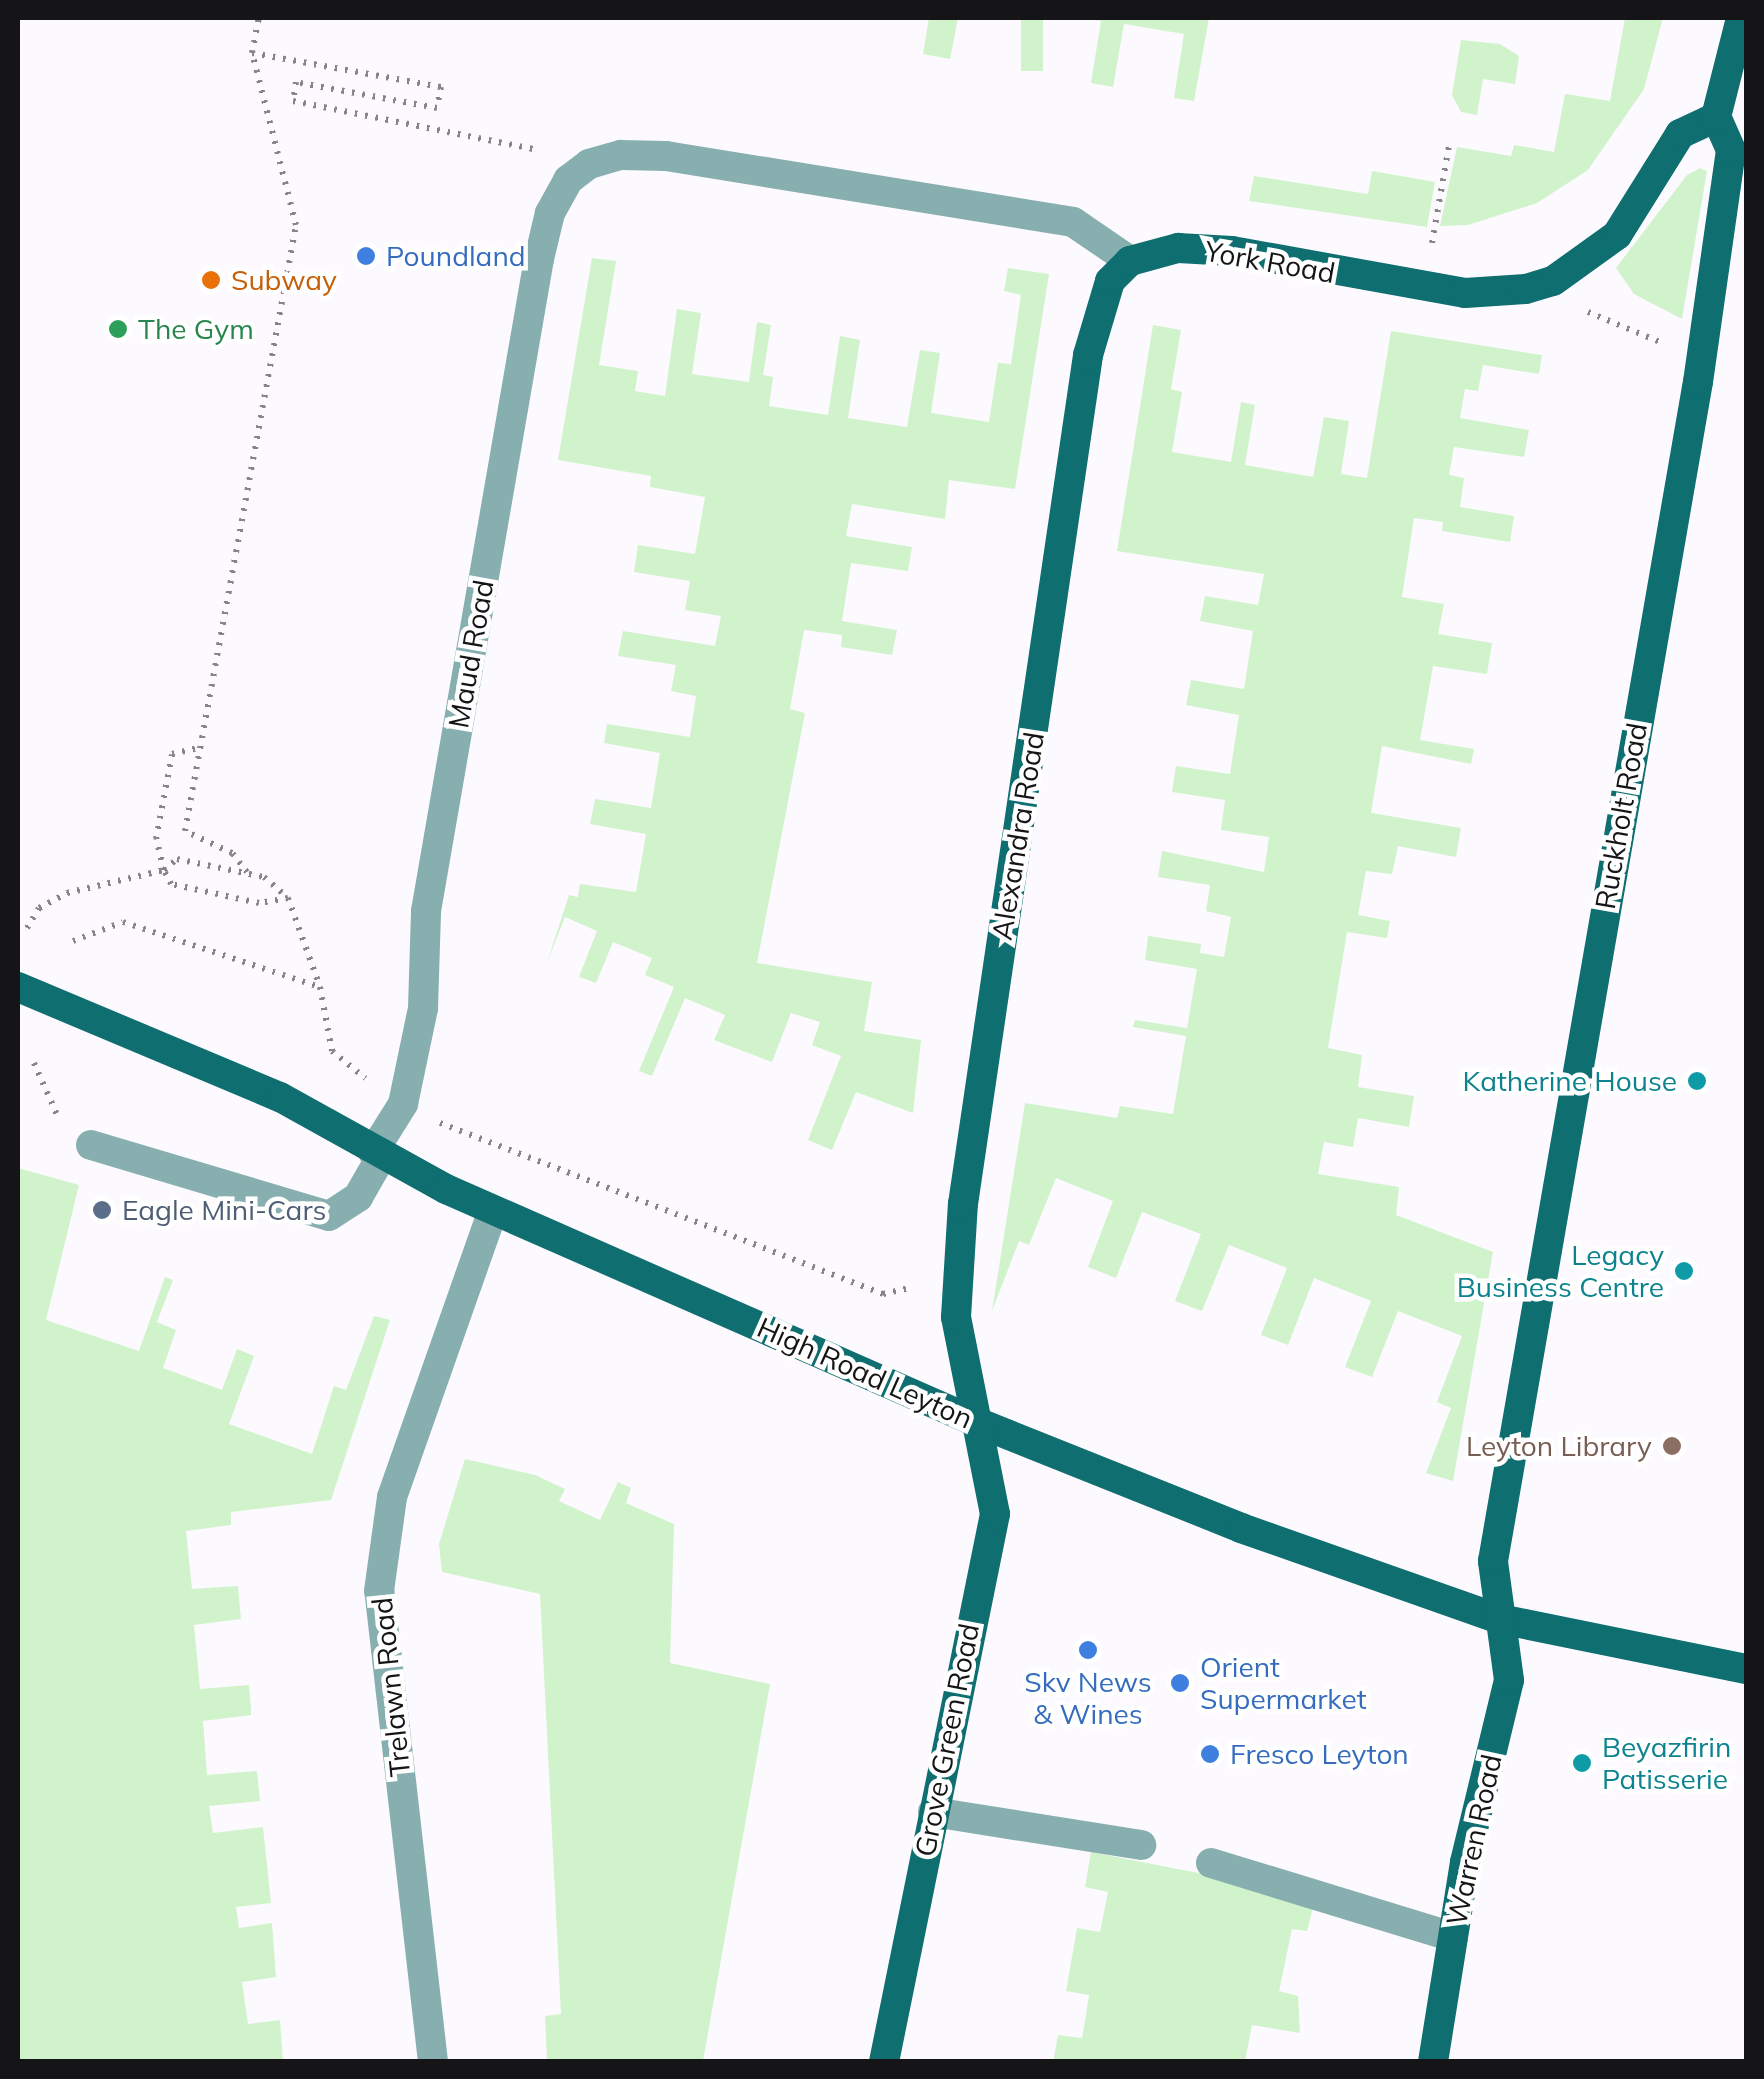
<!DOCTYPE html>
<style>
body{margin:0}
#map{position:relative;width:1764px;height:2079px;overflow:hidden;background:#fdfaff;font-family:Mulish,sans-serif}
div>[style]{position:absolute}
.green>*{inset:0;background:#d0f3cb;transform-origin:0 0}
.path>*{height:6px;margin-top:-3px;transform-origin:0;background:repeating-linear-gradient(90deg,#878588 0 2.5px,transparent 0 10.5px)}
.minor>*{height:30px;margin:-15px;padding:0 15px;transform-origin:15px;border-radius:15px;background:#88afb0}
.major>*{height:30px;margin:-15px;padding:0 15px;transform-origin:15px;border-radius:15px;background:#0e6e70}
.dots>*{width:28px;height:28px;translate:-50% -50%;box-sizing:border-box;border:5px solid #fff;border-radius:50%}
span{translate:-50% -50%;white-space:nowrap;text-align:center;line-height:1.15;-webkit-text-stroke:9px #fff;paint-order:stroke}
.shop-label{font-size:28px;color:#366cbe}
.left{translate:0 -50%;text-align:left}
.street-label{font-size:28px;color:#151416}
.food-label{font-size:28px;color:#c56008}
.leisure-label{font-size:28px;color:#27864d}
.culture-label{font-size:28px;color:#0d838f}
.right{translate:-100% -50%;text-align:right}
.service-label{font-size:28px;color:#4e5e75}
.education-label{font-size:28px;color:#785e54}
.frame{position:absolute;inset:0;border:20px solid #151416;pointer-events:none}
</style>
<div id="map">
<div class="green">
<div style="clip-path:polygon(929px 18px,958px 18px,950px 59px,923px 54px)"></div>
<div style="left:1021px;top:18px;width:22px;height:53px"></div>
<div style="clip-path:polygon(1079px 18px,1209px 18px,1194px 101px,1174px 98px,1184px 34px,1124px 24px,1113px 87px,1091px 83px,1101px 21px)"></div>
<div style="clip-path:polygon(1625px 18px,1663px 18px,1644px 89px,1588px 170px,1537px 203px,1468px 225px,1440px 226px,1457px 147px,1511px 156px,1514px 145px,1554px 152px,1565px 94px,1610px 101px)"></div>
<div style="clip-path:polygon(1461px 40px,1500px 44px,1519px 56px,1515px 84px,1483px 79px,1477px 115px,1461px 112px,1452px 95px)"></div>
<div style="clip-path:polygon(1700px 168px,1707px 171px,1682px 319px,1634px 294px,1616px 268px,1687px 175px)"></div>
<div style="clip-path:polygon(1372px 171px,1435px 182px,1427px 227px,1249px 201px,1254px 176px,1368px 194px)"></div>
<div style="clip-path:polygon(592px 258px,616px 261px,599px 365px,638px 371px,635px 391px,665px 396px,677px 309px,701px 313px,692px 374px,749px 382px,757px 322px,771px 325px,763px 375px,773px 377px,769px 406px,828px 415px,840px 336px,860px 340px,848px 418px,907px 427px,920px 350px,940px 353px,931px 413px,989px 422px,998px 363px,1011px 364px,1021px 295px,1004px 291px,1008px 268px,1049px 274px,1015px 489px,949px 480px,945px 519px,852px 504px,846px 536px,912px 547px,908px 571px,851px 563px,842px 621px,897px 630px,892px 655px,841px 647px,842px 635px,804px 630px,790px 709px,805px 713px,757px 963px,872px 982px,864px 1031px,921px 1040px,913px 1113px,856px 1092px,832px 1150px,808px 1140px,841px 1056px,812px 1045px,820px 1022px,791px 1013px,772px 1062px,714px 1040px,725px 1015px,685px 998px,652px 1076px,639px 1071px,674px 987px,645px 975px,652px 958px,613px 942px,596px 983px,579px 977px,597px 931px,565px 917px,547px 963px,569px 895px,578px 897px,580px 884px,636px 892px,646px 834px,590px 824px,595px 799px,651px 808px,660px 753px,604px 743px,607px 724px,690px 737px,696px 696px,671px 691px,676px 665px,618px 656px,623px 631px,715px 646px,721px 616px,685px 610px,690px 581px,634px 572px,638px 545px,695px 554px,705px 497px,650px 487px,651px 476px,558px 460px)"></div>
<div style="clip-path:polygon(1153px 325px,1181px 330px,1171px 389px,1182px 392px,1172px 452px,1231px 462px,1241px 402px,1255px 405px,1245px 465px,1313px 477px,1324px 417px,1349px 421px,1341px 474px,1367px 478px,1391px 331px,1542px 355px,1539px 374px,1483px 365px,1478px 391px,1465px 389px,1460px 418px,1529px 430px,1524px 457px,1454px 447px,1449px 475px,1464px 478px,1460px 507px,1514px 516px,1510px 542px,1442px 531px,1443px 522px,1414px 518px,1402px 597px,1444px 604px,1438px 634px,1492px 643px,1487px 674px,1433px 666px,1420px 740px,1474px 749px,1471px 764px,1382px 746px,1371px 813px,1461px 828px,1456px 857px,1398px 846px,1392px 874px,1366px 871px,1358px 915px,1390px 921px,1387px 938px,1347px 932px,1328px 1048px,1362px 1055px,1358px 1087px,1414px 1096px,1409px 1127px,1358px 1118px,1353px 1147px,1324px 1142px,1318px 1174px,1399px 1187px,1396px 1215px,1493px 1252px,1453px 1481px,1426px 1473px,1451px 1408px,1437px 1402px,1462px 1336px,1398px 1311px,1372px 1377px,1345px 1367px,1371px 1301px,1314px 1278px,1288px 1345px,1261px 1335px,1287px 1268px,1229px 1245px,1202px 1311px,1175px 1301px,1201px 1234px,1142px 1212px,1116px 1278px,1088px 1267px,1113px 1201px,1056px 1178px,1029px 1245px,1019px 1241px,992px 1311px,1025px 1103px,1117px 1118px,1120px 1106px,1173px 1114px,1186px 1036px,1133px 1027px,1135px 1020px,1187px 1028px,1197px 969px,1145px 960px,1148px 936px,1201px 944px,1200px 953px,1224px 957px,1231px 917px,1206px 911px,1210px 885px,1158px 877px,1162px 851px,1264px 872px,1269px 837px,1221px 830px,1225px 800px,1172px 792px,1176px 766px,1230px 774px,1239px 715px,1186px 705px,1191px 680px,1244px 689px,1253px 631px,1200px 621px,1205px 596px,1258px 605px,1264px 574px,1117px 551px)"></div>
<div style="clip-path:polygon(18px 1168px,79px 1185px,46px 1320px,139px 1351px,165px 1277px,173px 1280px,157px 1322px,176px 1330px,163px 1368px,222px 1390px,237px 1349px,254px 1356px,229px 1424px,312px 1454px,334px 1386px,346px 1390px,374px 1316px,390px 1320px,331px 1500px,231px 1512px,231px 1525px,186px 1531px,192px 1589px,238px 1586px,241px 1619px,194px 1625px,200px 1689px,249px 1685px,251px 1710px,251px 1715px,203px 1721px,207px 1775px,257px 1771px,260px 1801px,209px 1806px,213px 1833px,263px 1827px,271px 1903px,236px 1907px,239px 1928px,272px 1923px,276px 1977px,242px 1982px,248px 2024px,280px 2020px,283px 2061px,18px 2061px)"></div>
<div style="clip-path:polygon(465px 1459px,535px 1475px,565px 1489px,559px 1501px,600px 1520px,618px 1482px,631px 1488px,626px 1503px,674px 1524px,670px 1663px,770px 1684px,703px 2061px,547px 2061px,545px 2016px,561px 2014px,540px 1594px,442px 1572px,439px 1544px)"></div>
<div style="clip-path:polygon(1091px 1852px,1198px 1873px,1313px 1908px,1307px 1931px,1292px 1929px,1279px 1991px,1298px 1996px,1300px 2033px,1252px 2025px,1245px 2061px,1053px 2062px,1058px 2035px,1082px 2038px,1086px 2015px,1089px 1995px,1066px 1991px,1077px 1928px,1100px 1932px,1108px 1892px,1085px 1887px)"></div>
</div>
<div class="path">
<div style="left:252px;top:53px;width:192px;rotate:10.2deg"></div>
<div style="left:441px;top:87px;width:21px;rotate:101deg"></div>
<div style="left:437px;top:108px;width:143px;rotate:-169.6deg"></div>
<div style="left:296px;top:82px;width:19px;rotate:99deg"></div>
<div style="left:293px;top:101px;width:246px;rotate:11.3deg"></div>
<div style="left:1432px;top:243px;width:98px;rotate:-80.1deg"></div>
<div style="left:1588px;top:312px;width:78px;rotate:22.6deg"></div>
<div style="left:247px;top:872px;width:24px;rotate:-128deg"></div>
<div style="left:232px;top:853px;width:52px;rotate:-154.9deg"></div>
<div style="left:185px;top:831px;width:616px;rotate:-79.62deg"></div>
<div style="left:296px;top:225px;width:178px;rotate:-104.3deg"></div>
<div style="left:252px;top:53px;width:36px;rotate:-79deg"></div>
<div style="left:288px;top:898px;width:29px;rotate:170deg"></div>
<div style="left:259px;top:903px;width:90px;rotate:-167.8deg"></div>
<div style="left:171px;top:884px;width:16px;rotate:-117deg"></div>
<div style="left:164px;top:870px;width:17px;rotate:-40deg"></div>
<div style="left:177px;top:859px;width:89px;rotate:11.7deg"></div>
<div style="left:264px;top:877px;width:32px;rotate:41deg"></div>
<div style="left:288px;top:898px;width:95px;rotate:70.2deg"></div>
<div style="left:27px;top:928px;width:23px;rotate:-59deg"></div>
<div style="left:39px;top:908px;width:32px;rotate:-28deg"></div>
<div style="left:67px;top:893px;width:100px;rotate:-13.3deg"></div>
<div style="left:164px;top:870px;width:32px;rotate:-104deg"></div>
<div style="left:156px;top:839px;width:86px;rotate:-79.3deg"></div>
<div style="left:172px;top:754px;width:31px;rotate:-13deg"></div>
<div style="left:73px;top:941px;width:53px;rotate:-20.8deg"></div>
<div style="left:123px;top:922px;width:207px;rotate:18.3deg"></div>
<div style="left:320px;top:987px;width:65px;rotate:79.4deg"></div>
<div style="left:332px;top:1051px;width:43px;rotate:39.3deg"></div>
<div style="left:34px;top:1063px;width:59px;rotate:66deg"></div>
<div style="left:440px;top:1123px;width:475px;rotate:21.1deg"></div>
<div style="left:883px;top:1294px;width:31px;rotate:-13deg"></div>
</div>
<div class="minor">
<div style="left:91px;top:1145px;width:248px;rotate:16.6deg"></div>
<div style="left:329px;top:1216px;width:35px;rotate:-33deg"></div>
<div style="left:358px;top:1197px;width:46px;rotate:-60.1deg"></div>
<div style="left:373px;top:1152px;width:57px;rotate:-58deg"></div>
<div style="left:403px;top:1104px;width:98px;rotate:-78.2deg"></div>
<div style="left:423px;top:1008px;width:97px;rotate:-88.2deg"></div>
<div style="left:426px;top:911px;width:662px;rotate:-80.17deg"></div>
<div style="left:539px;top:259px;width:47px;rotate:-76.6deg"></div>
<div style="left:550px;top:213px;width:38px;rotate:-61deg"></div>
<div style="left:568px;top:180px;width:26px;rotate:-37deg"></div>
<div style="left:589px;top:164px;width:33px;rotate:-16deg"></div>
<div style="left:621px;top:155px;width:45px;rotate:1.3deg"></div>
<div style="left:666px;top:156px;width:412px;rotate:9.2deg"></div>
<div style="left:1073px;top:222px;width:69px;rotate:34.4deg"></div>
<div style="left:933px;top:1812px;width:211px;rotate:9deg"></div>
<div style="left:1211px;top:1863px;width:253px;rotate:17deg"></div>
<div style="left:433px;top:2062px;width:474px;rotate:-96.5deg"></div>
<div style="left:379px;top:1591px;width:95px;rotate:-82.1deg"></div>
<div style="left:392px;top:1497px;width:304px;rotate:-70.6deg"></div>
</div>
<div class="major">
<div style="left:18px;top:987px;width:284px;rotate:22.8deg"></div>
<div style="left:280px;top:1097px;width:190px;rotate:29deg"></div>
<div style="left:446px;top:1189px;width:577px;rotate:23.72deg"></div>
<div style="left:974px;top:1421px;width:288px;rotate:21.8deg"></div>
<div style="left:1241px;top:1528px;width:275px;rotate:19.4deg"></div>
<div style="left:1500px;top:1619px;width:251px;rotate:11.5deg"></div>
<div style="left:884px;top:2062px;width:559px;rotate:-78.55deg"></div>
<div style="left:995px;top:1514px;width:201px;rotate:-101.2deg"></div>
<div style="left:956px;top:1317px;width:113px;rotate:-86.5deg"></div>
<div style="left:963px;top:1204px;width:858px;rotate:-81.62deg"></div>
<div style="left:1088px;top:355px;width:77px;rotate:-73.4deg"></div>
<div style="left:1110px;top:281px;width:28px;rotate:-45deg"></div>
<div style="left:1130px;top:261px;width:50px;rotate:-15.2deg"></div>
<div style="left:1178px;top:248px;width:54px;rotate:3.2deg"></div>
<div style="left:1232px;top:251px;width:237px;rotate:10.2deg"></div>
<div style="left:1465px;top:293px;width:61px;rotate:-3.8deg"></div>
<div style="left:1526px;top:289px;width:28px;rotate:-17deg"></div>
<div style="left:1553px;top:281px;width:79px;rotate:-35.7deg"></div>
<div style="left:1617px;top:235px;width:119px;rotate:-58deg"></div>
<div style="left:1680px;top:134px;width:40px;rotate:-25deg"></div>
<div style="left:1433px;top:2062px;width:203px;rotate:-80.9deg"></div>
<div style="left:1465px;top:1862px;width:187px;rotate:-76.4deg"></div>
<div style="left:1509px;top:1680px;width:120px;rotate:-97.7deg"></div>
<div style="left:1493px;top:1561px;width:1197px;rotate:-80.14deg"></div>
<div style="left:1698px;top:382px;width:234px;rotate:-81.9deg"></div>
<div style="left:1731px;top:150px;width:36px;rotate:-114deg"></div>
<div style="left:1716px;top:117px;width:102px;rotate:-75.8deg"></div>
</div>
<div class="dots">
<div style="left:366px;top:256px;background:#3f7fe0"></div>
<div style="left:211px;top:280px;background:#e8710a"></div>
<div style="left:118px;top:329px;background:#2e9e5b"></div>
<div style="left:1697px;top:1081px;background:#0f9aa8"></div>
<div style="left:102px;top:1210px;background:#5c6f8a"></div>
<div style="left:1684px;top:1271px;background:#0f9aa8"></div>
<div style="left:1672px;top:1446px;background:#8d6e63"></div>
<div style="left:1088px;top:1650px;background:#3f7fe0"></div>
<div style="left:1180px;top:1683px;background:#3f7fe0"></div>
<div style="left:1210px;top:1754px;background:#3f7fe0"></div>
<div style="left:1582px;top:1763px;background:#0f9aa8"></div>
</div>
<div class="shop-label">
<span class="left" style="left:386px;top:256px">Poundland</span>
<span class="left" style="left:1200px;top:1683px">Orient<br>Supermarket</span>
<span style="left:1088px;top:1698px">Skv News<br>&amp; Wines</span>
<span class="left" style="left:1230px;top:1754px">Fresco Leyton</span>
</div>
<div class="street-label">
<span style="left:1270px;top:262px;rotate:10deg">York Road</span>
<span style="left:471px;top:654px;rotate:-80deg">Maud Road</span>
<span style="left:1621px;top:816px;rotate:-80deg">Ruckholt Road</span>
<span style="left:1018px;top:836px;rotate:-81deg">Alexandra Road</span>
<span style="left:865px;top:1373px;rotate:24deg">High Road Leyton</span>
<span style="left:391px;top:1687px;rotate:-96deg">Trelawn Road</span>
<span style="left:947px;top:1740px;rotate:-79deg">Grove Green Road</span>
<span style="left:1474px;top:1840px;rotate:-78deg">Warren Road</span>
</div>
<div class="food-label">
<span class="left" style="left:231px;top:280px">Subway</span>
</div>
<div class="leisure-label">
<span class="left" style="left:138px;top:329px">The Gym</span>
</div>
<div class="culture-label">
<span class="right" style="left:1677px;top:1081px">Katherine House</span>
<span class="right" style="left:1664px;top:1271px">Legacy<br>Business Centre</span>
<span class="left" style="left:1602px;top:1763px">Beyazfirin<br>Patisserie</span>
</div>
<div class="service-label">
<span class="left" style="left:122px;top:1210px">Eagle Mini-Cars</span>
</div>
<div class="education-label">
<span class="right" style="left:1652px;top:1446px">Leyton Library</span>
</div>
<div class="frame"></div>
</div>
